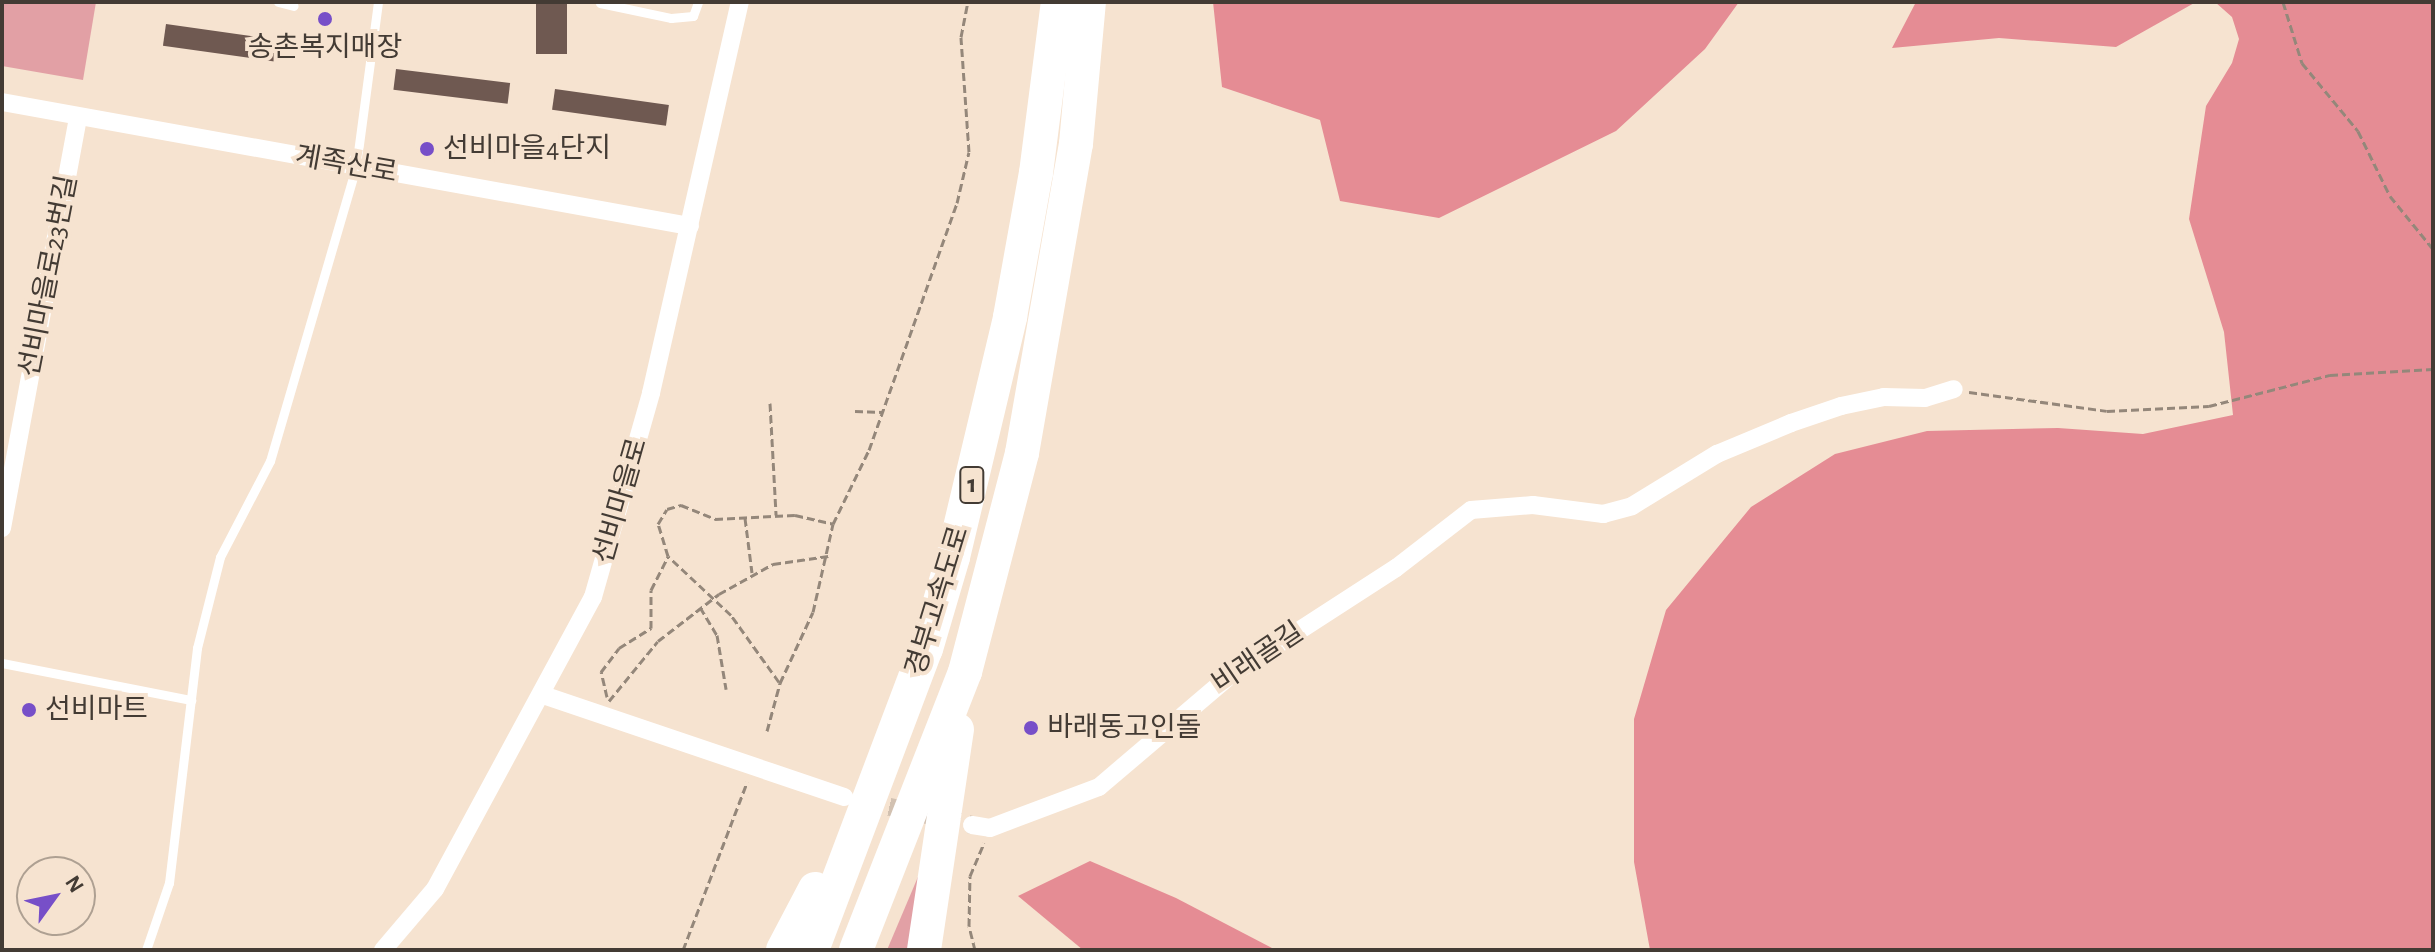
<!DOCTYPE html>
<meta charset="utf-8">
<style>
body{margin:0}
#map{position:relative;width:2435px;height:952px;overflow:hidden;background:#f6e3d0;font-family:"Alegreya Sans","Noto Sans KR",sans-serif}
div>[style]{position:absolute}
.green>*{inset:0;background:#e2a0a5}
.forest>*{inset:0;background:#e58c94}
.building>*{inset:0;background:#6f5951;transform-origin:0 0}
.minor-tunnel>*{height:18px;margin-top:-9px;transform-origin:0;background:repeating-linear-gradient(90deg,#d2c1b1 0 18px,transparent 0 27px)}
.path>*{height:3px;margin-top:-1.5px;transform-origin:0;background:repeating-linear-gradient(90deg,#94877a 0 8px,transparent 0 12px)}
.service>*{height:9px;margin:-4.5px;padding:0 4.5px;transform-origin:4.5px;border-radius:4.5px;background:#fff}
.minor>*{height:18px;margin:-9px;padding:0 9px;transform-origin:9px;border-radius:9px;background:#fff}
.motorway>*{height:34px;margin:-17px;padding:0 17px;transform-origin:17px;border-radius:17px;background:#fff}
.dots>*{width:22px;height:22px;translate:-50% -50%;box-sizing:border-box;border:4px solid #f6e3d0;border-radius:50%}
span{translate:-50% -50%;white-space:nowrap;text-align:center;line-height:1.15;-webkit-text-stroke:8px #f6e3d0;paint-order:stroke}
.shield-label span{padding:2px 6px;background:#f6e3d0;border:2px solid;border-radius:6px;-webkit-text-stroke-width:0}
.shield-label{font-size:26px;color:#433b34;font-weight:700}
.poi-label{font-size:28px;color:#433b34}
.left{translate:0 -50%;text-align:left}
.street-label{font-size:28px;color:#433b34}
.frame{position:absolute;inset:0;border:4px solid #433b34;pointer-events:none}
.north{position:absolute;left:16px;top:856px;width:80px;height:80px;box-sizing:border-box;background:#f6e3d0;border:2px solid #aea092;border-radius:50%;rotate:57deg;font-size:22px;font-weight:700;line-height:32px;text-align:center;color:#433b34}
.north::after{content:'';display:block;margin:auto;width:28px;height:36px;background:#774fc8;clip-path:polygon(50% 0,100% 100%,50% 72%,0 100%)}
</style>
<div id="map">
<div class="green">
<div style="clip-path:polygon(2px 2px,96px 2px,83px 80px,2px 66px)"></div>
<div style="clip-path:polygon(923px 865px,916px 950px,887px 950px)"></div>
</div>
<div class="forest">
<div style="clip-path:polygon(1213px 2px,1739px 2px,1705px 49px,1616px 131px,1439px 218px,1340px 201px,1320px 120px,1222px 87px)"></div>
<div style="clip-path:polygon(1916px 2px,2196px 2px,2116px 47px,1999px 38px,1892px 48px)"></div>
<div style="clip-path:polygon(2215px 2px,2433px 2px,2433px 950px,1650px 950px,1634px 862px,1634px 719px,1666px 610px,1751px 507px,1835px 454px,1927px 431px,2058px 428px,2143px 434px,2233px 415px,2224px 332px,2189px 219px,2206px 106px,2232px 63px,2239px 39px,2232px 17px)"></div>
<div style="clip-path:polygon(1090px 861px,1176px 898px,1276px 950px,1083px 950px,1018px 896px)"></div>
</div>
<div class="building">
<div style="left:536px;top:2px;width:31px;height:52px"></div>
<div style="left:166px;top:24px;width:114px;height:22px;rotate:8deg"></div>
<div style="left:396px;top:69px;width:115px;height:21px;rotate:7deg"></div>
<div style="left:555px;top:89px;width:115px;height:21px;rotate:8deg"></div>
</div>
<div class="minor-tunnel">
<div style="left:863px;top:801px;width:112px;rotate:12.4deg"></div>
</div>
<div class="path">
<div style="left:2283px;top:2px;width:64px;rotate:72.7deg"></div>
<div style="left:2302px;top:63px;width:88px;rotate:50.5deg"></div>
<div style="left:2358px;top:131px;width:72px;rotate:63.8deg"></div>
<div style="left:2390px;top:196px;width:68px;rotate:50.9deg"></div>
<div style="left:1969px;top:392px;width:139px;rotate:7.8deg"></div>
<div style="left:2107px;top:411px;width:102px;rotate:-2.8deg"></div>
<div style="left:2209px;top:406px;width:125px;rotate:-14.4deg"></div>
<div style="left:2330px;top:375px;width:103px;rotate:-3.3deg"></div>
<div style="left:770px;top:403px;width:112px;rotate:86.9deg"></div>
<div style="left:855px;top:411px;width:27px;rotate:2deg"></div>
<div style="left:745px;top:518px;width:55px;rotate:82.7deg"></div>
<div style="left:700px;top:607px;width:33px;rotate:59deg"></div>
<div style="left:717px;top:635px;width:55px;rotate:80.5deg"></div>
<div style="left:779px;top:682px;width:82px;rotate:-125.6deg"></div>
<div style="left:731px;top:615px;width:86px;rotate:-136.9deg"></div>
<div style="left:668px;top:556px;width:34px;rotate:-107deg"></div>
<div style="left:658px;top:524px;width:17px;rotate:-59deg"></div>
<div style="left:667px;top:509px;width:15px;rotate:-16deg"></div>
<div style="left:681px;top:505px;width:37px;rotate:22deg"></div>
<div style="left:715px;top:519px;width:80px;rotate:-2.9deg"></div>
<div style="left:795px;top:515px;width:39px;rotate:13deg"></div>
<div style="left:607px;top:697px;width:26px;rotate:-103deg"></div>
<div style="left:601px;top:672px;width:30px;rotate:-53deg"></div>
<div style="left:619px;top:648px;width:38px;rotate:-32deg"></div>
<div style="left:651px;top:628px;width:38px;rotate:-90deg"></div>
<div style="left:651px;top:590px;width:38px;rotate:-63deg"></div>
<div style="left:609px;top:701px;width:77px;rotate:-50.8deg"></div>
<div style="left:658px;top:641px;width:77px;rotate:-37.6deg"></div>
<div style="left:719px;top:594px;width:62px;rotate:-29.1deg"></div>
<div style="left:773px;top:564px;width:56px;rotate:-8.3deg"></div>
<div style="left:767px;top:731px;width:50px;rotate:-74.8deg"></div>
<div style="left:780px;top:683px;width:78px;rotate:-65.1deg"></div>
<div style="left:813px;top:612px;width:90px;rotate:-77.2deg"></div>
<div style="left:833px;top:524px;width:82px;rotate:-64.1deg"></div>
<div style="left:869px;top:450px;width:262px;rotate:-70.4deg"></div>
<div style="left:957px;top:203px;width:52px;rotate:-76.8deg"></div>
<div style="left:969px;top:152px;width:115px;rotate:-94deg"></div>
<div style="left:961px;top:37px;width:36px;rotate:-79deg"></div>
<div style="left:683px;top:950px;width:180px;rotate:-69.1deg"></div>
<div style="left:975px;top:950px;width:25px;rotate:-104deg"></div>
<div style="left:969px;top:926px;width:50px;rotate:-88.9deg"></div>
<div style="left:970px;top:876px;width:36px;rotate:-67deg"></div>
</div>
<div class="service">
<div style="left:278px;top:2px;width:16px;rotate:14deg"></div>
<div style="left:600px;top:3px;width:73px;rotate:11.9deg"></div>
<div style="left:671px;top:18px;width:22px;rotate:-5deg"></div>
<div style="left:693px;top:16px;width:15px;rotate:-70deg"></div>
<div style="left:2px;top:663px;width:193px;rotate:11.1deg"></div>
<div style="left:146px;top:950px;width:71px;rotate:-71.1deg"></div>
<div style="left:169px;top:883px;width:237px;rotate:-83.2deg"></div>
<div style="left:197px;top:648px;width:94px;rotate:-75.8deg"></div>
<div style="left:220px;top:557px;width:108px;rotate:-62.5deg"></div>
<div style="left:270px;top:461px;width:306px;rotate:-73.7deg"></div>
<div style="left:356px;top:167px;width:166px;rotate:-82.4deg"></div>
</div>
<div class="minor">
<div style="left:2px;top:102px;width:699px;rotate:10.22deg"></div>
<div style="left:2px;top:528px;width:417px;rotate:-79.5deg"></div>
<div style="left:543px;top:695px;width:318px;rotate:18.7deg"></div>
<div style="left:972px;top:825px;width:18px;rotate:9deg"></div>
<div style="left:990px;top:828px;width:116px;rotate:-20.6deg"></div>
<div style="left:1099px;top:787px;width:175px;rotate:-40.4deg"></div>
<div style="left:1232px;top:674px;width:195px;rotate:-32.9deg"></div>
<div style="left:1396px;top:568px;width:95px;rotate:-37.7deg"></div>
<div style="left:1471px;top:510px;width:62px;rotate:-4.6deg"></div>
<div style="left:1533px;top:505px;width:71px;rotate:7.3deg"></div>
<div style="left:1603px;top:514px;width:30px;rotate:-15deg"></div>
<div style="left:1632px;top:506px;width:100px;rotate:-31.5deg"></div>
<div style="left:1717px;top:454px;width:80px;rotate:-22.7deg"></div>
<div style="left:1791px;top:423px;width:53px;rotate:-18.8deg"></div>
<div style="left:1841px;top:406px;width:44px;rotate:-11.8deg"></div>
<div style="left:1884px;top:397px;width:41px;rotate:1.4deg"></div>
<div style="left:1925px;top:398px;width:30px;rotate:-17deg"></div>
<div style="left:383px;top:950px;width:80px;rotate:-49.6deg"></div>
<div style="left:435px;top:889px;width:332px;rotate:-61.6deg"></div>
<div style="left:593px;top:597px;width:212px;rotate:-74.1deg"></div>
<div style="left:651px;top:393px;width:401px;rotate:-77.2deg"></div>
</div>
<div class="motorway">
<div style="left:783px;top:950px;width:69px;rotate:-62.3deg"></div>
<div style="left:812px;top:950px;width:322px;rotate:-69.3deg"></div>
<div style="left:926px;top:649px;width:96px;rotate:-73.6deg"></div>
<div style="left:953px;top:557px;width:247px;rotate:-76.6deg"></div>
<div style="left:1010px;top:317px;width:146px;rotate:-79.8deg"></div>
<div style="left:1036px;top:173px;width:172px;rotate:-82.7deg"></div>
<div style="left:856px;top:950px;width:299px;rotate:-68.6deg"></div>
<div style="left:965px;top:672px;width:226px;rotate:-75.4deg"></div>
<div style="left:1022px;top:453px;width:314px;rotate:-80.1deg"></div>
<div style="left:1076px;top:144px;width:143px;rotate:-84.8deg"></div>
<div style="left:924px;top:950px;width:223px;rotate:-81.5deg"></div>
</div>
<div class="dots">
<div style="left:325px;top:19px;background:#774fc8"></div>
<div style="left:427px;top:149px;background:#774fc8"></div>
<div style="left:29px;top:710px;background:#774fc8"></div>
<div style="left:1031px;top:728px;background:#774fc8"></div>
</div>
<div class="shield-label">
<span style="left:972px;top:485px">1</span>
</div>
<div class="poi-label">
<span style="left:325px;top:48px">송촌복지매장</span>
<span class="left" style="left:443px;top:149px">선비마을4단지</span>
<span class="left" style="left:45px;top:710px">선비마트</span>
<span class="left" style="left:1047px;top:728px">바래동고인돌</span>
</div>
<div class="street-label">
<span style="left:346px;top:165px;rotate:10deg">계족산로</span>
<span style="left:49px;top:276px;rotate:-79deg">선비마을로23번길</span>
<span style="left:621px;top:501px;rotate:-74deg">선비마을로</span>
<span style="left:938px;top:601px;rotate:-73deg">경부고속도로</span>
<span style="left:1258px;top:658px;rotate:-34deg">비래골길</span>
</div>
<div class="frame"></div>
<div class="north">N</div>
</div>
